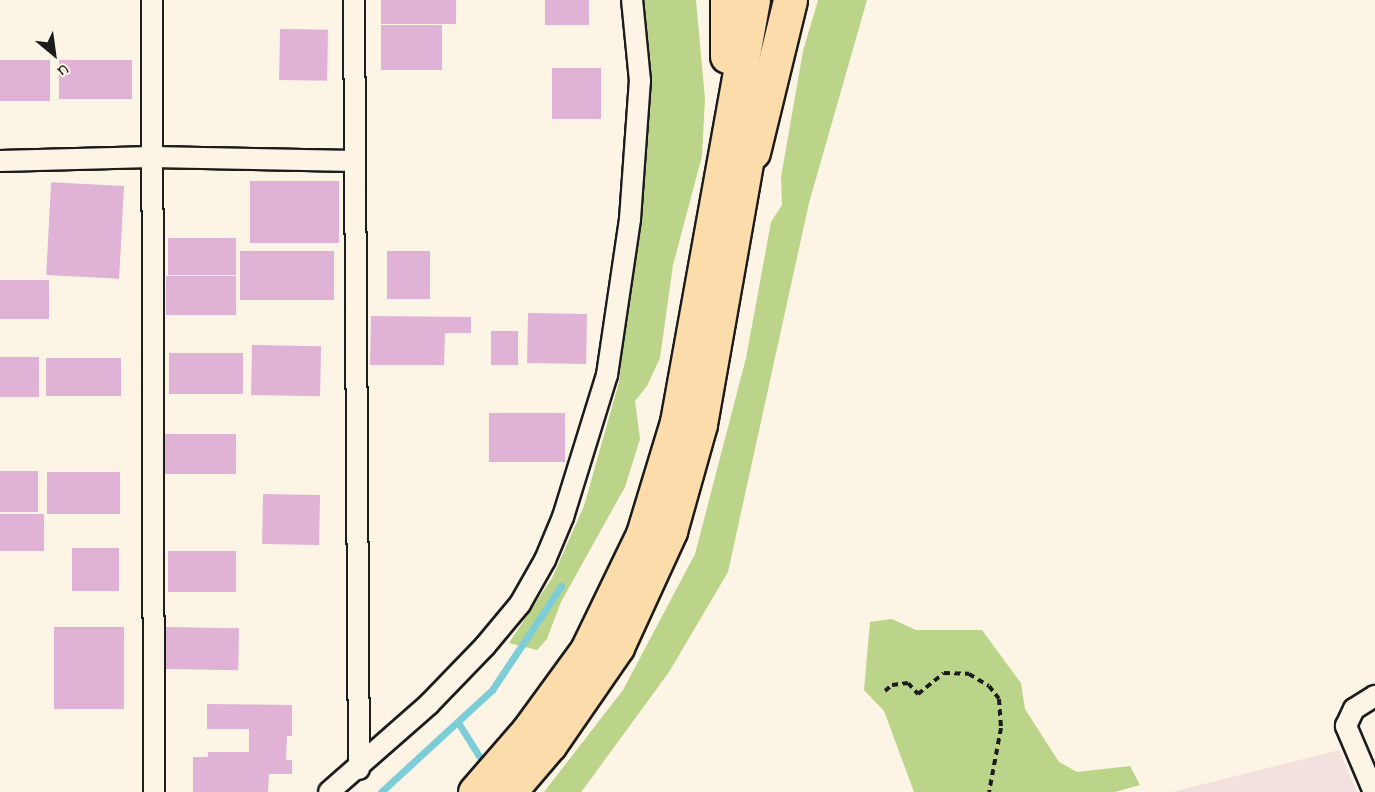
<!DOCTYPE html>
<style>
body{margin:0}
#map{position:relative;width:1375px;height:792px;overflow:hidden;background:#fcf5e5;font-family:"Indie Flower",sans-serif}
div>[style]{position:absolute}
.built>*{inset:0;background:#f3e1e0}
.green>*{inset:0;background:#bcd48a}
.stream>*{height:7px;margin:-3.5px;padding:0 3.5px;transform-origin:3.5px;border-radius:3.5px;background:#7dcdd8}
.building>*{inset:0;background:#dfb2d6;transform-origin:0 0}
.path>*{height:4px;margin-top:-2px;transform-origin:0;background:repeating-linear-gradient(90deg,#1c1c1c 0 6px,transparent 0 10.5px)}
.roads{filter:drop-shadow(2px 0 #1c1c1c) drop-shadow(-2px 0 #1c1c1c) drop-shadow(0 2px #1c1c1c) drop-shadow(0 -2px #1c1c1c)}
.street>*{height:20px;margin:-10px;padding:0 10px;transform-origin:10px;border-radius:10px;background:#fcf5e5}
.highway>*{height:33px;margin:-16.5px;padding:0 16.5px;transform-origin:16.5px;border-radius:16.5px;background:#fddcac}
span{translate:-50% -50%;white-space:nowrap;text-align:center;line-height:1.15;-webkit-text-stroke:4.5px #fcf5e5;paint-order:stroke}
.north{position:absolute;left:24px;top:24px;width:60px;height:60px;-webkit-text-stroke:4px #fcf5e5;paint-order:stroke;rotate:151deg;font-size:16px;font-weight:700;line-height:24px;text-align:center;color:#1c1c1c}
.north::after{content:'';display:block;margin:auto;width:21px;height:27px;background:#1c1c1c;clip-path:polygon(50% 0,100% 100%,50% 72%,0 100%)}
</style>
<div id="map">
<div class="built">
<div style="clip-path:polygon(1339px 750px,1357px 792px,1172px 792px)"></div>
</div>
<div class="green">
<div style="clip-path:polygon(639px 0,696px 0,705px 99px,702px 156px,673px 265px,660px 358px,647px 386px,635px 401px,640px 439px,625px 487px,561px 602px,547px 639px,537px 650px,509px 643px,552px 578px,584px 506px,619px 382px,647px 134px)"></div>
<div style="clip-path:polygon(818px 0,867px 0,809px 203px,728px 572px,669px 672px,585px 787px,581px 792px,544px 792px,623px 690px,695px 554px,746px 358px,771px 222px,782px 205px,781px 177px,803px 51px)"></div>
<div style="clip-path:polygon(892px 619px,916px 630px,982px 630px,1021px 683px,1025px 709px,1059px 762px,1077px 772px,1130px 766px,1140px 785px,1115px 792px,914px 792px,884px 711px,864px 690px,870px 622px)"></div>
</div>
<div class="stream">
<div style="left:459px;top:724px;width:38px;rotate:58deg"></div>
<div style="left:381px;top:792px;width:151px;rotate:-42.6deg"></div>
<div style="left:492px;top:690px;width:125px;rotate:-56.4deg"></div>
</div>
<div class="building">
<div style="left:381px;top:0;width:75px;height:24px"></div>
<div style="left:545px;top:0;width:44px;height:25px"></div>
<div style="left:381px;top:25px;width:61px;height:45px"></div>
<div style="left:280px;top:29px;width:48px;height:51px;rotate:1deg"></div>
<div style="left:0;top:60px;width:50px;height:41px"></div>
<div style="left:59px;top:60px;width:73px;height:39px"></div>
<div style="left:552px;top:68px;width:49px;height:51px"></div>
<div style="left:250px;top:181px;width:89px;height:62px"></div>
<div style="left:124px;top:186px;width:93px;height:73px;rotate:93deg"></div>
<div style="left:168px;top:238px;width:68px;height:37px"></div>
<div style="left:240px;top:251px;width:94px;height:49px"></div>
<div style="left:387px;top:251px;width:43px;height:48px"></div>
<div style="left:166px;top:276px;width:70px;height:39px"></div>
<div style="left:0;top:280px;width:49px;height:39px"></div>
<div style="left:528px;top:313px;width:59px;height:50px;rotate:1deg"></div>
<div style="clip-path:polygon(371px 316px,471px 317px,471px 333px,445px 333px,444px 365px,370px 365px)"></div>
<div style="left:491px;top:331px;width:27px;height:34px"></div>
<div style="left:252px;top:345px;width:69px;height:50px;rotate:1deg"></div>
<div style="left:169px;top:353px;width:74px;height:41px"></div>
<div style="left:0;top:357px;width:39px;height:40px"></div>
<div style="left:46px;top:358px;width:75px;height:38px"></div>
<div style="left:489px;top:413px;width:76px;height:49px"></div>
<div style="left:165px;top:434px;width:71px;height:40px"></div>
<div style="left:0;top:471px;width:38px;height:41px"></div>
<div style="left:47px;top:472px;width:73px;height:42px"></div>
<div style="left:263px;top:494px;width:57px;height:50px;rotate:1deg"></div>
<div style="left:0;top:514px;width:44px;height:37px"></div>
<div style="left:72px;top:548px;width:47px;height:43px"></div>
<div style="left:168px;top:551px;width:68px;height:41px"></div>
<div style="left:54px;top:627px;width:70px;height:82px"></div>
<div style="left:165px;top:627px;width:74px;height:42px;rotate:1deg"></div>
<div style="clip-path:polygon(207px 704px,292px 705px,292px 736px,287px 736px,286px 760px,292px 760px,292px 774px,269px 774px,268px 792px,193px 792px,193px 757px,208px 757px,208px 752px,249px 752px,249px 729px,207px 729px)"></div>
</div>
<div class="path">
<div style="left:885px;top:691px;width:9px;rotate:-41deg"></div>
<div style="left:892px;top:685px;width:16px;rotate:-7deg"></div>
<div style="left:908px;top:683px;width:15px;rotate:48deg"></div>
<div style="left:918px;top:694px;width:33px;rotate:-39deg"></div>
<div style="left:944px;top:673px;width:25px;rotate:2deg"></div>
<div style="left:969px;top:674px;width:23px;rotate:31deg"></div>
<div style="left:989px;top:686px;width:16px;rotate:52deg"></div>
<div style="left:999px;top:699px;width:29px;rotate:86deg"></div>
<div style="left:1001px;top:728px;width:65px;rotate:100.6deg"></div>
</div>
<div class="roads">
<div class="street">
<div style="left:152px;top:0;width:792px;rotate:89.86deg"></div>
<div style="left:354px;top:0;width:769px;rotate:89.63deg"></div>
<div style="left:0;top:161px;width:152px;rotate:-1.5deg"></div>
<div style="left:152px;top:157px;width:202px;rotate:1.1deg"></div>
<div style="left:329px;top:792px;width:133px;rotate:-41.3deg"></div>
<div style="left:429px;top:704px;width:81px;rotate:-46deg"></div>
<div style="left:485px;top:646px;width:55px;rotate:-50.2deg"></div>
<div style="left:520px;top:604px;width:51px;rotate:-60.4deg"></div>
<div style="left:545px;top:560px;width:47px;rotate:-67.3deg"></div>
<div style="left:563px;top:517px;width:149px;rotate:-72.8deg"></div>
<div style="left:607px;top:375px;width:158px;rotate:-81.6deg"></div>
<div style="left:630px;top:219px;width:138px;rotate:-85.9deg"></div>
<div style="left:640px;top:81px;width:81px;rotate:-95.6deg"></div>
<div style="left:1374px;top:792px;width:72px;rotate:-113deg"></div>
<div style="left:1346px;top:726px;width:19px;rotate:-65deg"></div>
<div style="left:1354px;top:709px;width:25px;rotate:-32deg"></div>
</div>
<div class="highway">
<div style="left:727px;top:56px;width:56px;rotate:-90deg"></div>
<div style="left:753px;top:152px;width:156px;rotate:-76.3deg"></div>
<div style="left:475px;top:792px;width:81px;rotate:-49deg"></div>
<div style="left:528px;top:731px;width:100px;rotate:-53.9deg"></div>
<div style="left:587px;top:650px;width:129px;rotate:-64.2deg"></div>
<div style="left:643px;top:534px;width:117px;rotate:-73.1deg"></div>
<div style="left:677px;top:422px;width:429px;rotate:-79.8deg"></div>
<div style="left:509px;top:792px;width:63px;rotate:-49.5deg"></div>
<div style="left:550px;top:744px;width:118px;rotate:-55.4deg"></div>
<div style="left:617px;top:647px;width:128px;rotate:-65.4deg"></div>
<div style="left:670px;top:531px;width:111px;rotate:-74.3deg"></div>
<div style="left:700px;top:424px;width:301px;rotate:-80deg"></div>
</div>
</div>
<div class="north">U</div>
</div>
